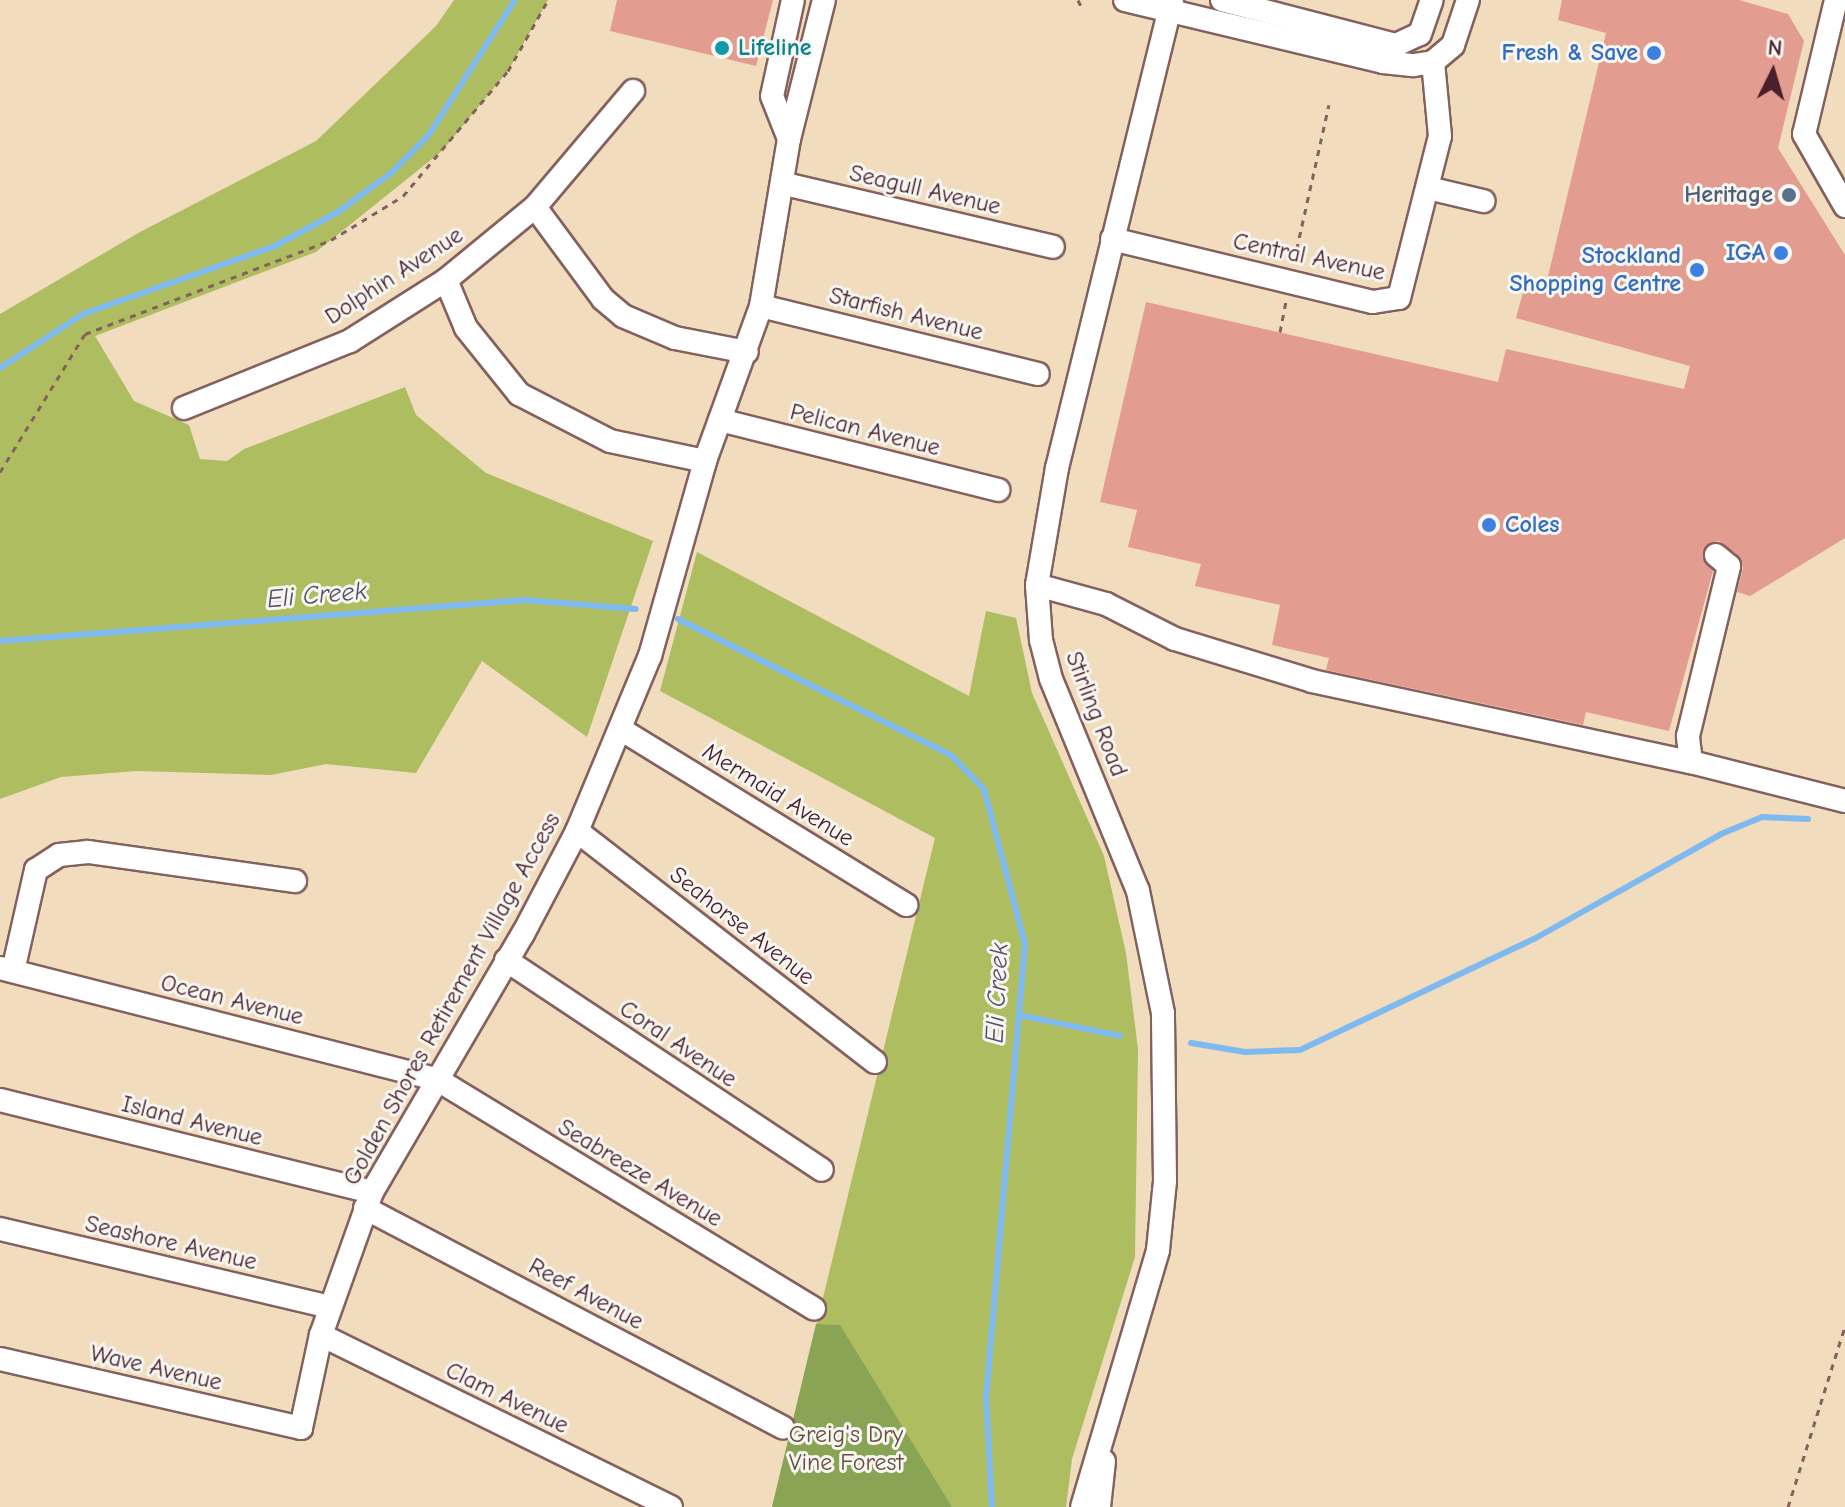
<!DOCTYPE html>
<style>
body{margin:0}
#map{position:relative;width:1845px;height:1507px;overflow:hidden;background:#f1dcbd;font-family:"Comic Neue",sans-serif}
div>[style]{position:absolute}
.green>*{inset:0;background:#aebd5f}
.forest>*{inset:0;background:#8aa456}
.stream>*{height:6px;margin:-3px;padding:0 3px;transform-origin:3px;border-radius:3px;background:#7eb9f0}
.building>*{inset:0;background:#e29d90}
.path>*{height:3px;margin-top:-1.5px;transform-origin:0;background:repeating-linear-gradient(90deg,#84615e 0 6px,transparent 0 12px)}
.roads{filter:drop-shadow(2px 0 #84615e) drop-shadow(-2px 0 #84615e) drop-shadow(0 2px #84615e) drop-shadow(0 -2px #84615e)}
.minor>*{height:22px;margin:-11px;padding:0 11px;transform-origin:11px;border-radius:11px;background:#fff}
.dots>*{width:22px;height:22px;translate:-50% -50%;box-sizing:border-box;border:4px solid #f6f6f2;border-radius:50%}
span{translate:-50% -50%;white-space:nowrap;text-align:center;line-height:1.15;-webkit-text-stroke:6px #f6f6f2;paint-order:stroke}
.culture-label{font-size:24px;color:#0d838f;font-weight:700}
.left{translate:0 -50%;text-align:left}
.shop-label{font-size:24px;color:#366cbe;font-weight:700}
.right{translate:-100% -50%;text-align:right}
.street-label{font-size:24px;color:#4a1f2b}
.service-label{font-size:24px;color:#4e5e75;font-weight:700}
.park-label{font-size:24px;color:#684e3b}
.water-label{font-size:26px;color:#5a4d66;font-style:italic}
.north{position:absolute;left:1733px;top:32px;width:80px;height:80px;-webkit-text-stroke:6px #f6f6f2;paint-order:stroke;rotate:5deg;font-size:22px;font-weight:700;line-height:32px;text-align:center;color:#4a1f2b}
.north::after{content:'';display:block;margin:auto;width:28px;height:36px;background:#4a1f2b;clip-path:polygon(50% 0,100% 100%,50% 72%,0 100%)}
</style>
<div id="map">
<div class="green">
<div style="clip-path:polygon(454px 0,548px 0,508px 71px,442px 151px,316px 252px,95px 336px,134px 401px,189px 425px,200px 459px,227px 461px,244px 449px,405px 387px,416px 415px,486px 473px,653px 541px,587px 737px,482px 661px,416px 773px,326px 764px,271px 775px,136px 771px,61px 777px,0 799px,0 314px,140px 232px,316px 141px,436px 26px)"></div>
<div style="clip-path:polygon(697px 552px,969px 696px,986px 611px,1016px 618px,1032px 693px,1104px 856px,1126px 953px,1138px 1049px,1135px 1257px,1072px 1459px,1066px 1507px,772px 1507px,935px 838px,660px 691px)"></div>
</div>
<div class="forest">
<div style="clip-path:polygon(816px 1324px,840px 1325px,952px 1507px,772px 1507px)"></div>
</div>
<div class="stream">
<div style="left:0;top:368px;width:99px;rotate:-33deg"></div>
<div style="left:83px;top:314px;width:204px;rotate:-19.5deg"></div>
<div style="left:275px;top:246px;width:72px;rotate:-28.4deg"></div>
<div style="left:338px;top:212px;width:66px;rotate:-36.3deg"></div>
<div style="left:391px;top:173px;width:52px;rotate:-45deg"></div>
<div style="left:428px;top:136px;width:161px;rotate:-57.4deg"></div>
<div style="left:678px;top:619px;width:305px;rotate:26.5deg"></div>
<div style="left:951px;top:755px;width:47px;rotate:45.9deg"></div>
<div style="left:984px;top:789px;width:160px;rotate:75.2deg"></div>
<div style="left:1025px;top:944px;width:453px;rotate:94.9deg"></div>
<div style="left:986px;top:1395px;width:112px;rotate:86.9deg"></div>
<div style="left:0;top:641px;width:526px;rotate:-4.47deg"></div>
<div style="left:524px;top:600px;width:112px;rotate:4.6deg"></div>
<div style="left:1019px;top:1015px;width:103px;rotate:11.7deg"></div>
<div style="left:1191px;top:1043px;width:55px;rotate:9.5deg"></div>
<div style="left:1245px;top:1052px;width:55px;rotate:-2.1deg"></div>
<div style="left:1300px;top:1050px;width:259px;rotate:-25.4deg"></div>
<div style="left:1534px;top:939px;width:214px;rotate:-29.3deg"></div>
<div style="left:1721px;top:834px;width:44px;rotate:-22.5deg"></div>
<div style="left:1762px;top:817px;width:46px;rotate:2.5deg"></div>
</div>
<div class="building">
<div style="clip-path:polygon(617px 0,773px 0,756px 66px,610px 31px)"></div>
<div style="clip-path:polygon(1562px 0,1739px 0,1788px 14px,1804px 41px,1778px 148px,1845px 255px,1845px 538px,1750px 596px,1737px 592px,1743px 568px,1739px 556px,1719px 541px,1706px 545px,1703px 559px,1713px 571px,1669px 731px,1586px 712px,1583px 725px,1326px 670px,1329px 658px,1272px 645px,1280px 605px,1195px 586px,1201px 564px,1128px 547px,1137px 510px,1100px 502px,1146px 302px,1498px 382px,1506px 349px,1684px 389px,1690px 366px,1516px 318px,1525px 285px,1545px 289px,1606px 33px,1558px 20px)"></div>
</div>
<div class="path">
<div style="left:1078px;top:0;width:7px;rotate:63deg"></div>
<div style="left:1294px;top:261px;width:160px;rotate:-77.4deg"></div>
<div style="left:1280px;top:332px;width:33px;rotate:-79deg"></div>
<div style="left:0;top:472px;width:162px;rotate:-58.4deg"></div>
<div style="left:85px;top:334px;width:263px;rotate:-20.9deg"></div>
<div style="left:331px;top:240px;width:84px;rotate:-31.4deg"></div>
<div style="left:403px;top:196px;width:163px;rotate:-50deg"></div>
<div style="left:508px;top:71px;width:81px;rotate:-60.6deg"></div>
<div style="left:1788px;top:1507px;width:190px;rotate:-72.5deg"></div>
</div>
<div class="roads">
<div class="minor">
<div style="left:1125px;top:0;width:265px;rotate:13.5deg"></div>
<div style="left:1383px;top:62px;width:31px;rotate:6deg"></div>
<div style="left:1414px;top:65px;width:19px;rotate:-9deg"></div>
<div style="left:1433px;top:62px;width:26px;rotate:-40deg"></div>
<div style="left:1453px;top:45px;width:47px;rotate:-71.6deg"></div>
<div style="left:1222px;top:0;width:180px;rotate:14.5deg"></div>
<div style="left:1396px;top:45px;width:26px;rotate:-25deg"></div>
<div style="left:1420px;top:34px;width:36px;rotate:-71deg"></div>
<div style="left:1836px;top:0;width:138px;rotate:103.4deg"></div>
<div style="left:1804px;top:134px;width:83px;rotate:60.3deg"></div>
<div style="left:789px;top:139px;width:46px;rotate:-111.6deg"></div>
<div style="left:772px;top:96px;width:98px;rotate:-77.7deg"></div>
<div style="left:785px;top:184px;width:275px;rotate:13.2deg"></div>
<div style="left:1428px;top:188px;width:57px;rotate:13.3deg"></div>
<div style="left:535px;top:207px;width:114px;rotate:53.5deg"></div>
<div style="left:603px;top:299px;width:26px;rotate:40deg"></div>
<div style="left:623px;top:316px;width:56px;rotate:22.9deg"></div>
<div style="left:675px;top:338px;width:73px;rotate:11deg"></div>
<div style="left:1112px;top:239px;width:268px;rotate:13.6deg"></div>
<div style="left:1373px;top:302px;width:26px;rotate:-9deg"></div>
<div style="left:1399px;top:298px;width:167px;rotate:-75.8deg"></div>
<div style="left:1440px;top:136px;width:74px;rotate:-95.4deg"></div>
<div style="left:446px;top:280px;width:52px;rotate:67.4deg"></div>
<div style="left:466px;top:328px;width:85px;rotate:51.2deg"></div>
<div style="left:519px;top:394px;width:102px;rotate:27.3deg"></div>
<div style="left:610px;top:441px;width:97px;rotate:11.9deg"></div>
<div style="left:761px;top:306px;width:285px;rotate:13.8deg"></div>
<div style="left:184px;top:408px;width:179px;rotate:-22deg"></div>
<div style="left:350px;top:341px;width:114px;rotate:-32.4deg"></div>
<div style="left:446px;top:280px;width:115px;rotate:-39.4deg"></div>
<div style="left:535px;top:207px;width:152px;rotate:-49.8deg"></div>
<div style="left:720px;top:420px;width:287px;rotate:14.1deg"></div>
<div style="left:1037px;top:585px;width:72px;rotate:15.4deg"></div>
<div style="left:1106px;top:604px;width:77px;rotate:26.9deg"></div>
<div style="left:1175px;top:639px;width:143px;rotate:17deg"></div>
<div style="left:1312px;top:681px;width:388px;rotate:12.1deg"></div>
<div style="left:1691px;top:762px;width:159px;rotate:14.2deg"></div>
<div style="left:622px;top:730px;width:334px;rotate:31.6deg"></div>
<div style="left:1691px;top:762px;width:26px;rotate:-97deg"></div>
<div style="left:1688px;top:736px;width:175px;rotate:-76.4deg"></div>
<div style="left:1729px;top:566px;width:17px;rotate:-140deg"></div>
<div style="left:577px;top:831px;width:377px;rotate:37.8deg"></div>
<div style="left:506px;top:960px;width:379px;rotate:33.6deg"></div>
<div style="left:0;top:968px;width:452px;rotate:14.3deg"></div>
<div style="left:438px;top:1080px;width:440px;rotate:31.3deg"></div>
<div style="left:13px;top:971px;width:104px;rotate:-77.2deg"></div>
<div style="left:36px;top:870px;width:27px;rotate:-33deg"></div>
<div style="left:59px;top:855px;width:29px;rotate:-6deg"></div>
<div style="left:88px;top:852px;width:209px;rotate:8deg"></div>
<div style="left:0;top:1100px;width:383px;rotate:13.9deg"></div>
<div style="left:365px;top:1208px;width:472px;rotate:27.7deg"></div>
<div style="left:0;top:1229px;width:339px;rotate:13.3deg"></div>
<div style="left:321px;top:1335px;width:390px;rotate:26.2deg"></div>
<div style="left:0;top:1359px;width:309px;rotate:12.9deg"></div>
<div style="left:301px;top:1428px;width:95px;rotate:-77.9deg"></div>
<div style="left:321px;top:1335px;width:152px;rotate:-70.4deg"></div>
<div style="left:372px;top:1192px;width:299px;rotate:-59.7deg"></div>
<div style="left:523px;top:934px;width:116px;rotate:-62.3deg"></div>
<div style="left:577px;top:831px;width:190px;rotate:-67.4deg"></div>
<div style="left:650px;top:656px;width:203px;rotate:-74.2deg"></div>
<div style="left:705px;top:461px;width:165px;rotate:-70.1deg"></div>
<div style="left:761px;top:306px;width:169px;rotate:-80.5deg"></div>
<div style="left:789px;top:139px;width:143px;rotate:-75.9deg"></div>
<div style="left:1082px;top:1507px;width:268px;rotate:-73.5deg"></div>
<div style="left:1158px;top:1250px;width:69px;rotate:-84.2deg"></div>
<div style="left:1165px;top:1181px;width:168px;rotate:-90.7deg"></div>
<div style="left:1163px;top:1013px;width:125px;rotate:-101.6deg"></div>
<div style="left:1138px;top:891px;width:229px;rotate:-112.3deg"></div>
<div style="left:1051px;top:679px;width:40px;rotate:-104.4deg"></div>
<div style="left:1041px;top:640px;width:55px;rotate:-94.2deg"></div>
<div style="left:1037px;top:585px;width:119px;rotate:-80.3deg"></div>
<div style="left:1057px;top:468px;width:482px;rotate:-76.2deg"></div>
<div style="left:1099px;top:1507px;width:46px;rotate:-83.8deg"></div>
</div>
</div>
<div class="dots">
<div style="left:722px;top:48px;background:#0f9aa8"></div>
<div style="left:1654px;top:53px;background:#3f7fe0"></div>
<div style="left:1789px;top:195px;background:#5c6f8a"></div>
<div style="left:1781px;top:253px;background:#3f7fe0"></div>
<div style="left:1697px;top:270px;background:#3f7fe0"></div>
<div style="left:1489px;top:525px;background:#3f7fe0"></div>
</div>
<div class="culture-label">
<span class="left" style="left:738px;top:48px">Lifeline</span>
</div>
<div class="shop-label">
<span class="right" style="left:1638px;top:53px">Fresh &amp; Save</span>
<span class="right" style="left:1765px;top:253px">IGA</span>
<span class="right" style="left:1681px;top:270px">Stockland<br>Shopping Centre</span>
<span class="left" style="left:1505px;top:525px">Coles</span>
</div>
<div class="street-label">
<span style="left:925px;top:190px;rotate:13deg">Seagull Avenue</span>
<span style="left:1309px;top:257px;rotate:12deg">Central Avenue</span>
<span style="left:394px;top:276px;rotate:-33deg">Dolphin Avenue</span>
<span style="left:906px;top:314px;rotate:14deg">Starfish Avenue</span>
<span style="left:865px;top:430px;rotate:14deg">Pelican Avenue</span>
<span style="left:1096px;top:714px;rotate:69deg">Stirling Road</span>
<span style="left:778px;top:795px;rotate:32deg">Mermaid Avenue</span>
<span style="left:742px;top:926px;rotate:38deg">Seahorse Avenue</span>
<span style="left:452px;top:999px;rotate:-61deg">Golden Shores Retirement Village Access</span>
<span style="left:232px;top:1000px;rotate:14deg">Ocean Avenue</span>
<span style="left:678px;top:1044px;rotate:34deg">Coral Avenue</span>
<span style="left:192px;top:1121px;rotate:14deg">Island Avenue</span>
<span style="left:640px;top:1173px;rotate:31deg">Seabreeze Avenue</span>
<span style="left:171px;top:1243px;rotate:13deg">Seashore Avenue</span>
<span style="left:586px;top:1294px;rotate:28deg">Reef Avenue</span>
<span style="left:156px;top:1368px;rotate:13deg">Wave Avenue</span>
<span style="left:507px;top:1398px;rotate:26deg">Clam Avenue</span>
</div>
<div class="service-label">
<span class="right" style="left:1773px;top:195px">Heritage</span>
</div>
<div class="park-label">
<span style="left:846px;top:1449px">Greig's Dry<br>Vine Forest</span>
</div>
<div class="water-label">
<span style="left:317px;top:596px;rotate:-5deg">Eli Creek</span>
<span style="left:998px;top:993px;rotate:-87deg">Eli Creek</span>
</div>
<div class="north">N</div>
</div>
